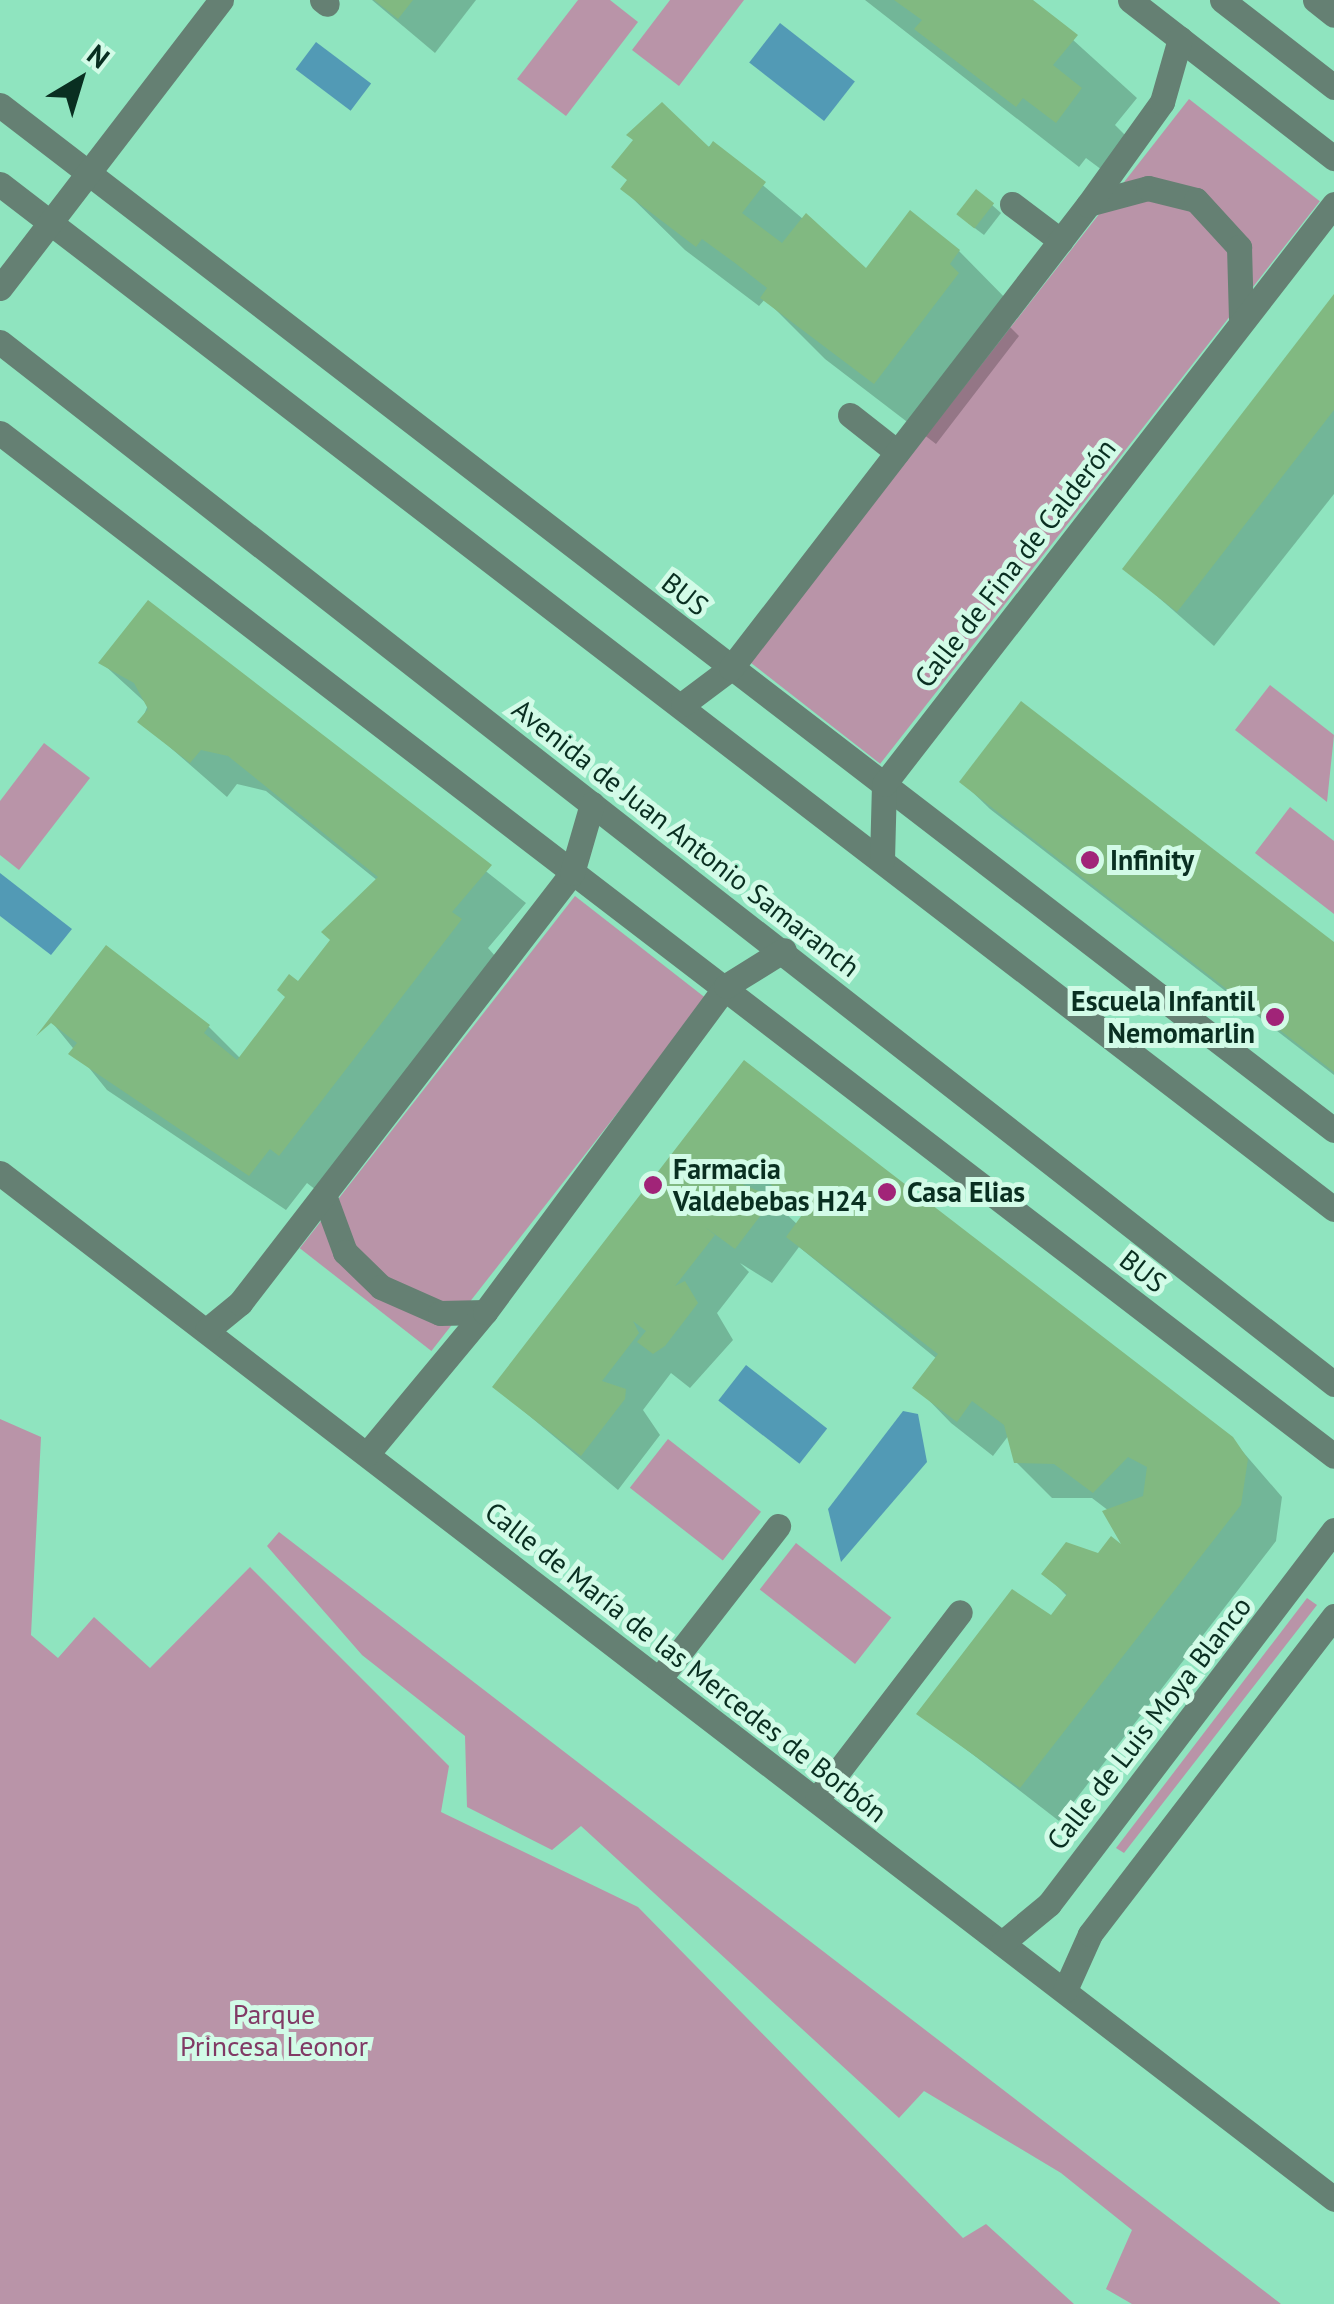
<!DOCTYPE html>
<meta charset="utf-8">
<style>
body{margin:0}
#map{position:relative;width:1334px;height:2304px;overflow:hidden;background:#8fe4bf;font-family:"PT Sans",sans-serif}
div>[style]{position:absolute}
.green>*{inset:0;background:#b994a8;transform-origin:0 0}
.water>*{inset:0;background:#529ab5;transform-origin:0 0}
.shadow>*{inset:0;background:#0003}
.building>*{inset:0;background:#81b981;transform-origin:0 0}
.minor>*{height:25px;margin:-12.5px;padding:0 12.5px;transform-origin:12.5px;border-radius:12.5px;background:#658073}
.dots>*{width:28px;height:28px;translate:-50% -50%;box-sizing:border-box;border:5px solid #d2fbe7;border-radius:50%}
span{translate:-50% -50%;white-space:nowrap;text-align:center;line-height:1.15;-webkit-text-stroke:10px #d2fbe7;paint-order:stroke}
.street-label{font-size:28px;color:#092f21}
.poi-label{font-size:28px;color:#092f21;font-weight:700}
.left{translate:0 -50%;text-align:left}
.right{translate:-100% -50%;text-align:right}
.park-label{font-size:28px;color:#813a65}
.north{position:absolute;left:30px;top:30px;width:100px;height:100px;-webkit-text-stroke:8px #d2fbe7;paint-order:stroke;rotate:38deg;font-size:28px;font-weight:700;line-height:40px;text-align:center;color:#092f21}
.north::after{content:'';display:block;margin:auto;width:35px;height:45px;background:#092f21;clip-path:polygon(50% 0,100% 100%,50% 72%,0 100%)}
</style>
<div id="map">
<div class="green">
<div style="clip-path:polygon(578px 0,610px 0,638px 22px,566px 116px,517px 79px)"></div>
<div style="clip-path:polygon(670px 0,744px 0,679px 86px,632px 50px)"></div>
<div style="left:1189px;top:99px;width:166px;height:714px;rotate:38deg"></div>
<div style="clip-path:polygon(1270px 685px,1334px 735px,1327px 802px,1235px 730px)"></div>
<div style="clip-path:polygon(44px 743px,90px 778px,19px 870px,0 855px,0 801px)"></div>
<div style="clip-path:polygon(1290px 807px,1334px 841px,1334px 914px,1255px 853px)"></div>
<div style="left:575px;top:896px;width:167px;height:447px;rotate:38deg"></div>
<div style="clip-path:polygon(0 1419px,41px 1437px,31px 1635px,58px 1658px,94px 1617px,150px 1668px,250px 1567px,449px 1766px,441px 1812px,638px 1907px,963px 2238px,986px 2224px,1074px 2304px,0 2304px)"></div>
<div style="left:668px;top:1439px;width:118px;height:62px;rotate:38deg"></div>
<div style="clip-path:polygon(279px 1532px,1281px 2304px,1132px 2304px,1106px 2289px,1132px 2230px,1061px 2173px,924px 2091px,899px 2118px,581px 1826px,552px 1850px,467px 1807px,465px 1736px,362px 1655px,267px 1546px)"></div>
<div style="left:796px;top:1543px;width:121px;height:59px;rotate:38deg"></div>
<div style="clip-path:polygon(1307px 1598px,1317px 1605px,1124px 1853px,1116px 1848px)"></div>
</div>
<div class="water">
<div style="left:780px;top:23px;width:95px;height:50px;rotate:38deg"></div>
<div style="left:316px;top:42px;width:69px;height:34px;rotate:37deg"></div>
<div style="clip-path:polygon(0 873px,72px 929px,51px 955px,0 916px)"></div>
<div style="left:746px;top:1365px;width:103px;height:45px;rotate:38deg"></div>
<div style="clip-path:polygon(903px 1411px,918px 1414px,927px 1462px,841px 1562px,828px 1509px)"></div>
</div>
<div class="shadow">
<div style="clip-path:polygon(372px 0,476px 0,435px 53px)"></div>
<div style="clip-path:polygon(865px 0,1029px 0,1137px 98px,1115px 125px,1141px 151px,1118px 182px,1086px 158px,1079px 167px)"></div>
<div style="clip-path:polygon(714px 144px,866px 272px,959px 251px,1020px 313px,1010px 327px,1019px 336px,936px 444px,825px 359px,765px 299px,759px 306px,685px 250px,623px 189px)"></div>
<div style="clip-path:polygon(992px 205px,1001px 213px,984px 235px,968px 223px)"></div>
<div style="clip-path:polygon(1334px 298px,1334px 494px,1214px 646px,1126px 569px)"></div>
<div style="clip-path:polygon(148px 604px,526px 903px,488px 948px,496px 957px,316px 1190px,307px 1183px,286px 1210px,107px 1090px,51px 1021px,209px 1027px,241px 1059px,378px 881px,266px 791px,237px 784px,227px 797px,141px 722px,148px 705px,102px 663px)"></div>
<div style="clip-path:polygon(962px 782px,1334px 945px,1334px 1075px,990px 809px)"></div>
<div style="clip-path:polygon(evenodd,745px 1063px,1231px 1438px,1282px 1497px,1276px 1541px,1059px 1821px,919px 1713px,1051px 1619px,1068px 1597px,1045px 1574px,1129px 1554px,1109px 1511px,1092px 1498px,1052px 1498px,1016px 1462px,1009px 1435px,993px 1456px,951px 1423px,916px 1387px,937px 1359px,799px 1247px,772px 1283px,740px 1263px,749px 1272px,717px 1313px,733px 1340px,690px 1388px,671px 1373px,643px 1410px,660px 1435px,618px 1490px,495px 1387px,745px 1063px,793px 1198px,810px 1211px,807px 1215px,790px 1202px,793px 1198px,745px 1063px,788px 1202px,804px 1216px,798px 1225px,782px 1210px,788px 1202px)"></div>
</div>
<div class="building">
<div style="clip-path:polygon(374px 0,413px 0,398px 19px)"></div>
<div style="clip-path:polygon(894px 0,1033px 0,1078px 35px,1053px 65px,1082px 88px,1056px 123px,1023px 98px,1016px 107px,914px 29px,922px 20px)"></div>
<div style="clip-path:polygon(662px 102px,709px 147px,713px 141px,766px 182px,742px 213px,782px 243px,806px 213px,866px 268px,910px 210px,960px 250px,950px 264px,959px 273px,874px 384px,760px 298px,767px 288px,735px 263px,702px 239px,696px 247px,620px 189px,627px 180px,611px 167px,633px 140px,626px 135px)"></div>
<div style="left:976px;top:189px;width:23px;height:32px;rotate:38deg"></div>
<div style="clip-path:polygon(1334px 294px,1334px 410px,1177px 612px,1122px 569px)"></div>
<div style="clip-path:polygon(148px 600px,492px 865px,452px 912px,462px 919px,279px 1156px,270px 1149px,249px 1176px,68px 1054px,77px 1043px,51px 1023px,36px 1036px,106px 945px,210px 1025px,204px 1033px,237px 1060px,285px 997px,277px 990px,289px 974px,298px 981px,330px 940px,321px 932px,378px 877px,228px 756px,201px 750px,190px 763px,137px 722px,148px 709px,134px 683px,98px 663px)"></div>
<div style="clip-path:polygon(1021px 701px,1334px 942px,1334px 1072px,959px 782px)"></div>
<div style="clip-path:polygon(744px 1060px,1233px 1437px,1248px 1459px,1241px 1505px,1020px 1788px,916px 1714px,1012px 1589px,1051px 1615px,1067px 1594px,1041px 1574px,1066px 1542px,1098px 1553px,1111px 1536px,1121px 1544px,1102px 1511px,1143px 1496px,1147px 1467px,1128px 1457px,1093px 1493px,1054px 1464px,1014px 1463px,1004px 1425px,972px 1401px,957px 1422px,912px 1388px,938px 1354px,786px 1237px,812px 1201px,799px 1206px,752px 1170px,758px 1160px,740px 1183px,774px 1198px,735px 1249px,705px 1227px,715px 1235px,675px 1286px,685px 1281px,698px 1303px,665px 1346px,653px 1354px,637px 1342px,646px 1331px,633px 1321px,639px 1333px,602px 1381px,626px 1389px,625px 1399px,581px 1456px,492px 1387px)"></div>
</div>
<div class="minor">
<div style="left:322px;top:0;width:6px;rotate:39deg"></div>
<div style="left:1130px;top:0;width:258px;rotate:37.8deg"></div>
<div style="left:1222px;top:0;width:142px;rotate:37.8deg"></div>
<div style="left:1315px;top:0;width:24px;rotate:38deg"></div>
<div style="left:0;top:105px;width:1682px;rotate:37.54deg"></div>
<div style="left:0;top:184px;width:1682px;rotate:37.54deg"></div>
<div style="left:1092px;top:203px;width:58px;rotate:-15deg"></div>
<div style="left:1148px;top:188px;width:49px;rotate:14deg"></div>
<div style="left:1196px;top:200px;width:64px;rotate:47.5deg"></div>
<div style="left:1239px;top:247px;width:71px;rotate:88.4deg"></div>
<div style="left:1012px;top:204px;width:61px;rotate:37.1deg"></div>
<div style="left:0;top:288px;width:363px;rotate:-52.5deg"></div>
<div style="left:0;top:342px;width:1693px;rotate:37.99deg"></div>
<div style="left:850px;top:415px;width:60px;rotate:38.2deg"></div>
<div style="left:0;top:433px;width:1681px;rotate:37.48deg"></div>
<div style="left:683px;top:704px;width:60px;rotate:-36.9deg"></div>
<div style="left:731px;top:668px;width:585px;rotate:-52.37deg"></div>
<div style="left:1088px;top:205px;width:127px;rotate:-54.3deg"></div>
<div style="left:1162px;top:102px;width:66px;rotate:-74.1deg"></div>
<div style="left:882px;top:860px;width:76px;rotate:-88.5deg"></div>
<div style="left:884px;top:784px;width:734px;rotate:-52.19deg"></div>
<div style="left:0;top:1173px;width:1683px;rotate:37.56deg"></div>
<div style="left:324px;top:1195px;width:61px;rotate:69.8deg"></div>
<div style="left:345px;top:1252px;width:50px;rotate:44.2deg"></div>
<div style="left:381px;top:1287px;width:64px;rotate:23.8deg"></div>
<div style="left:440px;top:1313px;width:45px;rotate:-1.3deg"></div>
<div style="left:207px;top:1330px;width:43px;rotate:-39.3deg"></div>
<div style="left:240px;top:1303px;width:543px;rotate:-52.33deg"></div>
<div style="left:572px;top:873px;width:72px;rotate:-73.8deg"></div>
<div style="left:367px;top:1454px;width:185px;rotate:-50.3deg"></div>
<div style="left:485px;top:1312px;width:405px;rotate:-53.5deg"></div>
<div style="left:726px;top:986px;width:68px;rotate:-31.8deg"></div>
<div style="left:659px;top:1679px;width:194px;rotate:-52.1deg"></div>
<div style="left:817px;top:1799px;width:235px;rotate:-52.6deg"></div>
<div style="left:1002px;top:1943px;width:61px;rotate:-39.7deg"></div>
<div style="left:1049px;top:1904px;width:470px;rotate:-52.7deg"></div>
<div style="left:1065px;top:1990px;width:61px;rotate:-65.9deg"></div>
<div style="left:1090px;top:1934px;width:401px;rotate:-52.5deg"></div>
</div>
<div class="dots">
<div style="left:1090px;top:860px;background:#a12478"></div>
<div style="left:1275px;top:1017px;background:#a12478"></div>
<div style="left:653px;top:1185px;background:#a12478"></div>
<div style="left:887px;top:1192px;background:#a12478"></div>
</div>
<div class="street-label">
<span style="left:1015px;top:563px;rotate:-52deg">Calle de Fina de Calderón</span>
<span style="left:685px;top:594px;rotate:38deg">BUS</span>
<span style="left:686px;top:838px;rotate:38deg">Avenida de Juan Antonio Samaranch</span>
<span style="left:1143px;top:1271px;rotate:38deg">BUS</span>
<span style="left:686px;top:1662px;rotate:38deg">Calle de María de las Mercedes de Borbón</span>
<span style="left:1149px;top:1723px;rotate:-52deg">Calle de Luis Moya Blanco</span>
</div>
<div class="poi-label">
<span class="left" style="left:1110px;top:860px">Infinity</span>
<span class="right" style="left:1255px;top:1017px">Escuela Infantil<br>Nemomarlin</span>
<span class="left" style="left:673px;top:1185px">Farmacia<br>Valdebebas H24</span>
<span class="left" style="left:907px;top:1192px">Casa Elias</span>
</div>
<div class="park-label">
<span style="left:274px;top:2030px">Parque<br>Princesa Leonor</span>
</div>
<div class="north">N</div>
</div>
